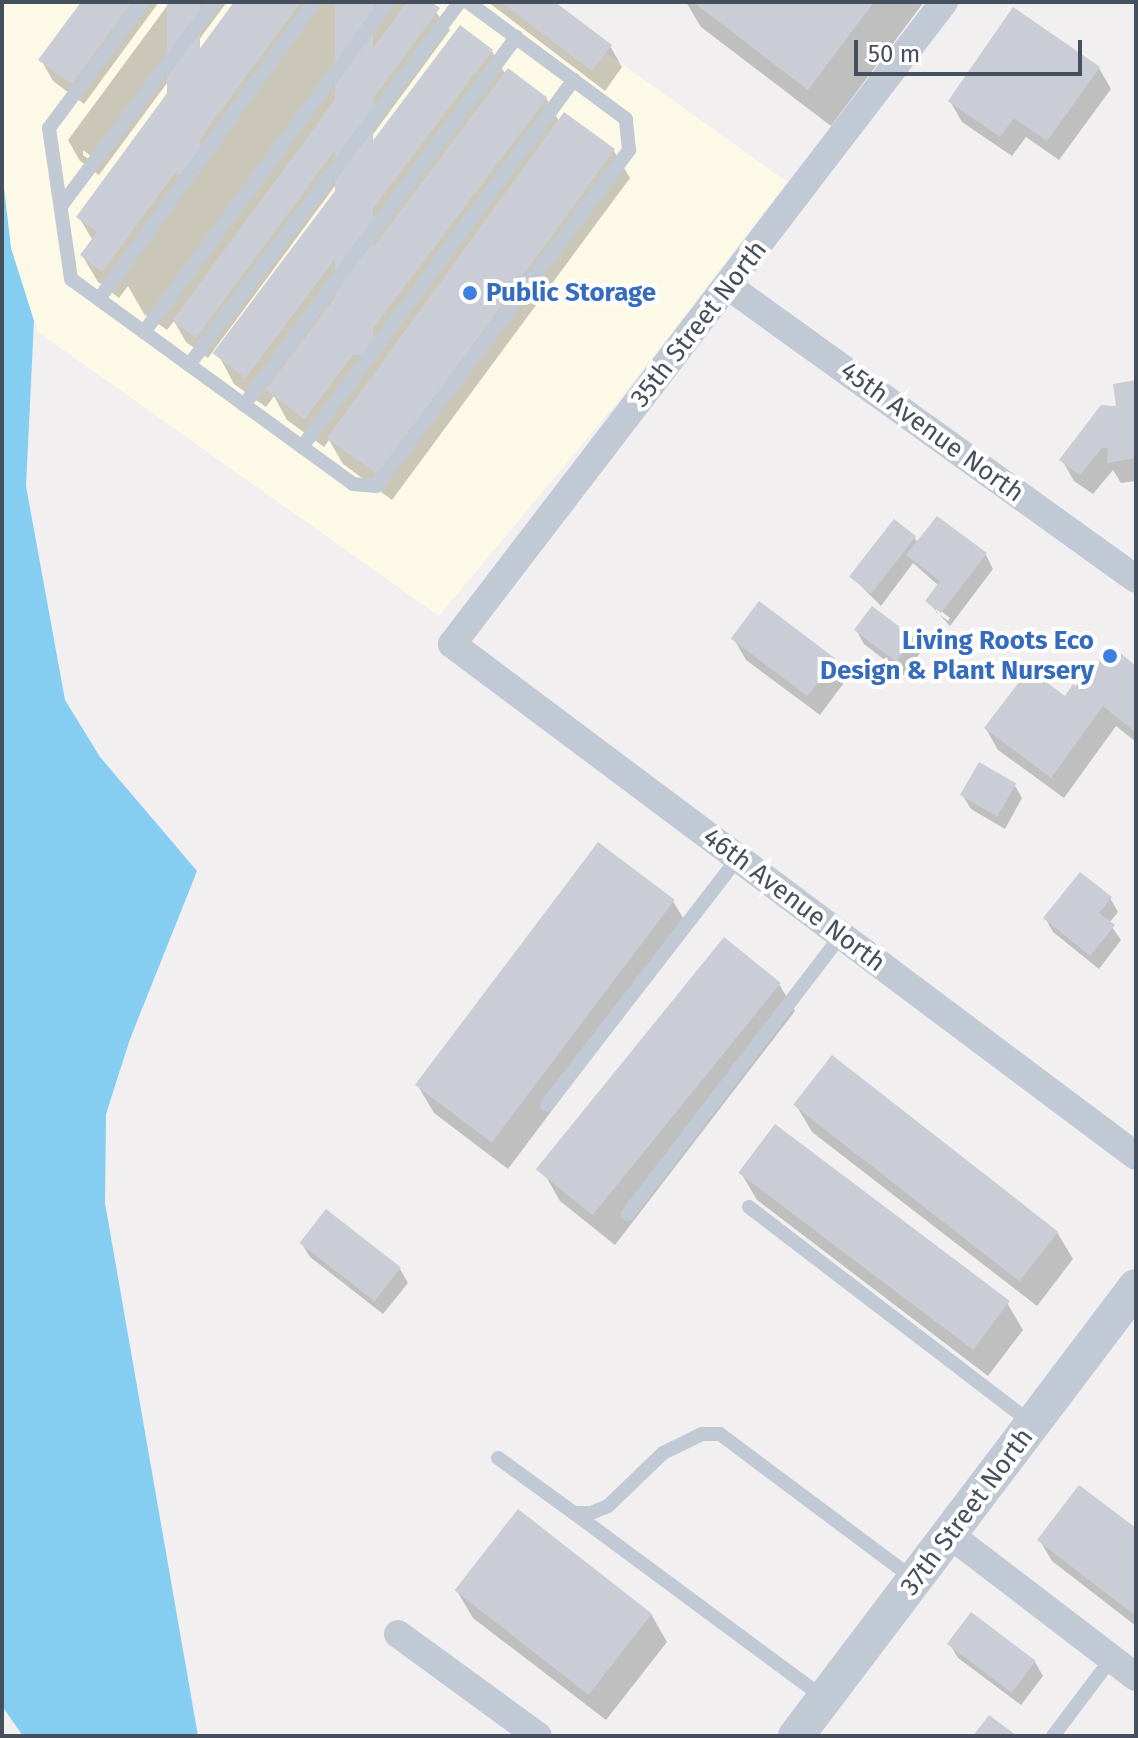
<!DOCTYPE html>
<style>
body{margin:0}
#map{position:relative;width:1138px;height:1738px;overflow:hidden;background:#f1efef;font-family:"Fira Sans",sans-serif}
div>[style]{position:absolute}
.commercial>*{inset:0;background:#fdf9e7}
.water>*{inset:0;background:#85cdf1}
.shadow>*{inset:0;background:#0003}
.building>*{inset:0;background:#cacdd5;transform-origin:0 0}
.service>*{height:14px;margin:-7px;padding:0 7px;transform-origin:7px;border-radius:7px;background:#c1c9d5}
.minor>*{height:28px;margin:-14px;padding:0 14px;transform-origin:14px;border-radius:14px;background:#c1c9d5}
.tertiary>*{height:36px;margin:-18px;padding:0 18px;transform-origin:18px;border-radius:18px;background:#c1c9d5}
.dots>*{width:22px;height:22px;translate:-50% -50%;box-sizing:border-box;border:4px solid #fff;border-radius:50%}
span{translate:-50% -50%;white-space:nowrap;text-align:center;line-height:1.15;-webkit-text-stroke:8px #fff;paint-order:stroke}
.shop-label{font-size:26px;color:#366cbe;font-weight:700}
.left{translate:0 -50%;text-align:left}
.right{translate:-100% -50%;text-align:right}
.street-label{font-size:26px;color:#464f5d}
.frame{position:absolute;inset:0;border:4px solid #464f5d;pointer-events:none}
.scale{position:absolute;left:854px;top:40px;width:228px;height:36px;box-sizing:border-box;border:4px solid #464f5d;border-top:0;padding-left:10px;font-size:24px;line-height:28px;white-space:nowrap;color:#464f5d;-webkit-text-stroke:6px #fff;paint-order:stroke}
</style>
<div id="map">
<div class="commercial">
<div style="clip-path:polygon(2px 2px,535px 2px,787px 182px,625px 393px,439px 616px,38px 332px,11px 248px,2px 171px)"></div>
</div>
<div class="water">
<div style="clip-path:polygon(2px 171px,11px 248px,34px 321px,26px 486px,65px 700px,100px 757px,197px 871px,130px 1039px,106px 1114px,105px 1203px,198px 1736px,23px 1736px,2px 1706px)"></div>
</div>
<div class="shadow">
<div style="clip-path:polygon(83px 2px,159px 2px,84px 104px,53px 81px,41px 60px)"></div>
<div style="clip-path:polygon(evenodd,170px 2px,227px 2px,99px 175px,80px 161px,68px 140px,170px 2px,83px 150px,96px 160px,94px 163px,83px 155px,83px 150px)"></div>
<div style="clip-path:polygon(237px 2px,428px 2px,450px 30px,208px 358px,186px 342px,174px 321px,167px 330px,144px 314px,128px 286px,119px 298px,98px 282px,82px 255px,93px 241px,79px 217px)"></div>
<div style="clip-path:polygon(488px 2px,552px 2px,610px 46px,622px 67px,605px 91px)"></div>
<div style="clip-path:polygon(686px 2px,924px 2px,831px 126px,701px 27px)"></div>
<div style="clip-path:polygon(492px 51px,506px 75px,546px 98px,559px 121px,564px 114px,614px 151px,630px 178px,392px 500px,343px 464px,329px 440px,324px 447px,287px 420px,274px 396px,266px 407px,234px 384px,219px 356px)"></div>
<div style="clip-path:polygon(1099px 68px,1111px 89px,1059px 160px,1026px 137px,1012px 156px,962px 122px,950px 101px)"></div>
<div style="clip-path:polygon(1136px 382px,1136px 481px,1121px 483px,1113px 470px,1093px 494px,1074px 481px,1062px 460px,1118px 408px)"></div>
<div style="clip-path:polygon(evenodd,914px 537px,918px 543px,986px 555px,993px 569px,950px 626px,927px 601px,939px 586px,913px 563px,881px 606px,852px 577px,914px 537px,936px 607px,950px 618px,948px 621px,936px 612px,936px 607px)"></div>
<div style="clip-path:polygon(856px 630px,912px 639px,920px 653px,904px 675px,864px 644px)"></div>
<div style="clip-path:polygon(734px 639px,834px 659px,846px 680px,820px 715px,746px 660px)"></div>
<div style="clip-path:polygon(1111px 648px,1136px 668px,1136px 742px,1116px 726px,1064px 798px,998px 750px,986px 729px,1065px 698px)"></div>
<div style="clip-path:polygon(1014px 784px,1022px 798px,1005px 829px,971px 809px,963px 796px)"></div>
<div style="clip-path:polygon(1110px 898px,1118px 912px,1109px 923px,1121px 940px,1099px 969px,1053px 932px,1045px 918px)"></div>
<div style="clip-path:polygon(673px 901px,689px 928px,508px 1169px,434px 1113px,418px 1086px)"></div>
<div style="clip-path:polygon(779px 984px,795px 1011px,615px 1245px,560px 1201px,544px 1173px)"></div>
<div style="clip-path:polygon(796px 1105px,1057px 1232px,1073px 1259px,1037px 1306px,812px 1132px)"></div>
<div style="clip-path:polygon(741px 1173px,1007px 1303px,1023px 1330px,988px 1376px,757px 1200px)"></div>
<div style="clip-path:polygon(302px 1244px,400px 1269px,408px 1283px,383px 1314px,310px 1257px)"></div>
<div style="clip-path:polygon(1136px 1531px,1136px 1626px,1052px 1561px,1040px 1541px)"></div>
<div style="clip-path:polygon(457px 1591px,651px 1614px,667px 1642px,606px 1720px,473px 1618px)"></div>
<div style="clip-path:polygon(950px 1644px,1035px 1662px,1043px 1676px,1021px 1705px,958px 1658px)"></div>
</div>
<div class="building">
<div style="clip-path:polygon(81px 2px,132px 2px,72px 84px,38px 60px)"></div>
<div style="left:167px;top:2px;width:33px;height:172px"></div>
<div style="clip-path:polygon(234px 2px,301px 2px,102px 272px,80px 255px,97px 232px,76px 217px)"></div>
<div style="left:335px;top:2px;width:38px;height:353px"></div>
<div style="clip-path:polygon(407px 2px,431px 2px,440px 8px,196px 338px,172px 321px)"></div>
<div style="clip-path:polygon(501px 2px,555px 2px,612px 45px,592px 71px)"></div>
<div style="clip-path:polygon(693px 2px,874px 2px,808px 90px)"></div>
<div style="clip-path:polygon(1013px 7px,1100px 67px,1047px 141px,1014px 118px,1000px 137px,948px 101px)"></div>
<div style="left:460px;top:25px;width:41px;height:411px;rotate:37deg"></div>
<div style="left:508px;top:68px;width:49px;height:403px;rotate:37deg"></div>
<div style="left:564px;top:112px;width:63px;height:403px;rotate:36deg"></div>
<div style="clip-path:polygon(1136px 380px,1136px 458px,1107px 463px,1108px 448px,1102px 448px,1080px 475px,1059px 460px,1101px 405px,1116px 406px,1113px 384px)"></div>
<div style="clip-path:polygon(937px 516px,987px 553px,941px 613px,925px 601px,940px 581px,906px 555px)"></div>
<div style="left:894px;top:519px;width:28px;height:73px;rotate:38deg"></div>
<div style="left:759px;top:601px;width:96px;height:47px;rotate:37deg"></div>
<div style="left:872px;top:606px;width:53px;height:30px;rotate:37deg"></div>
<div style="clip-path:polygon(1111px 645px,1136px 666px,1136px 733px,1103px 706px,1051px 778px,984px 728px,1029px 669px,1065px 696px,1073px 684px,1091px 698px,1078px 686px)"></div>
<div style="left:979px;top:762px;width:43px;height:38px;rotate:30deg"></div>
<div style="left:598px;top:842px;width:96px;height:304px;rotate:37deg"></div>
<div style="clip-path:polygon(1080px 872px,1112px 897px,1099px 913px,1115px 925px,1090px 956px,1043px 918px)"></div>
<div style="left:724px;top:937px;width:73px;height:299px;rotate:39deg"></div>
<div style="left:832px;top:1055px;width:287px;height:63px;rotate:38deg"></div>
<div style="left:775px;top:1124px;width:294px;height:61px;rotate:37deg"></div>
<div style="left:326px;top:1209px;width:95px;height:43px;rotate:38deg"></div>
<div style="clip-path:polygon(1079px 1485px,1136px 1528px,1136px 1616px,1037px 1540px)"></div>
<div style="left:518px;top:1509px;width:170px;height:103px;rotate:38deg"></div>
<div style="left:971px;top:1612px;width:81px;height:40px;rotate:37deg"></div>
<div style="clip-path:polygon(989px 1715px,1017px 1736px,973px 1736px)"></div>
</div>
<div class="service">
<div style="left:143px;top:2px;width:157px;rotate:126.7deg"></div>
<div style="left:49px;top:128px;width:153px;rotate:81.7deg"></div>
<div style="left:71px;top:279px;width:349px;rotate:36deg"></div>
<div style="left:353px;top:484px;width:23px;rotate:5deg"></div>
<div style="left:376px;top:486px;width:421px;rotate:-53deg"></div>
<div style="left:629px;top:150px;width:31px;rotate:-96deg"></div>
<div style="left:626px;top:119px;width:197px;rotate:-143.5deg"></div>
<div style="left:61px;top:206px;width:255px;rotate:-53.1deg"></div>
<div style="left:99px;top:299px;width:367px;rotate:-54.1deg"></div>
<div style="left:144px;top:332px;width:410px;rotate:-53.6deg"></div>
<div style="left:189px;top:365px;width:453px;rotate:-53.3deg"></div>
<div style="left:244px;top:405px;width:458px;rotate:-53.5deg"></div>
<div style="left:302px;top:447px;width:457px;rotate:-53.5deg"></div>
<div style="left:547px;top:1105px;width:312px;rotate:-52.3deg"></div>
<div style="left:749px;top:1207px;width:357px;rotate:37.4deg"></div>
<div style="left:628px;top:1214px;width:351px;rotate:-52.6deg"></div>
<div style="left:498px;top:1458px;width:94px;rotate:35.9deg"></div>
<div style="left:574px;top:1513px;width:17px"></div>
<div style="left:591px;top:1513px;width:18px;rotate:-22deg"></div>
<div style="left:608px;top:1506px;width:76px;rotate:-43.9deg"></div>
<div style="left:663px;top:1453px;width:43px;rotate:-26deg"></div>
<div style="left:702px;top:1434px;width:18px"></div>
<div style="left:720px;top:1434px;width:244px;rotate:36.8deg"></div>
<div style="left:574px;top:1513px;width:311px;rotate:36.5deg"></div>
<div style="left:1053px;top:1736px;width:98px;rotate:-52.9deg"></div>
</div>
<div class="minor">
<div style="left:944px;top:2px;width:809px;rotate:127.46deg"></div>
<div style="left:452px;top:644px;width:854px;rotate:36.82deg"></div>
<div style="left:728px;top:286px;width:502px;rotate:35.68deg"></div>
<div style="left:950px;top:1535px;width:234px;rotate:37.4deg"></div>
<div style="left:398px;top:1634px;width:173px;rotate:36.1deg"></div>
</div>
<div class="tertiary">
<div style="left:796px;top:1736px;width:563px;rotate:-52.87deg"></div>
</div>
<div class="dots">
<div style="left:470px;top:293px;background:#3f7fe0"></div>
<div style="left:1110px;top:656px;background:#3f7fe0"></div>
</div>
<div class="shop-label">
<span class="left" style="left:486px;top:293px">Public Storage</span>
<span class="right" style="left:1094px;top:656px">Living Roots Eco<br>Design &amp; Plant Nursery</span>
</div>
<div class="street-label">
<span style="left:699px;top:324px;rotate:-52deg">35th Street North</span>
<span style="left:932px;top:432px;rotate:36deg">45th Avenue North</span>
<span style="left:794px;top:900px;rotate:37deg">46th Avenue North</span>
<span style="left:967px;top:1512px;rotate:-53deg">37th Street North</span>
</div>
<div class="frame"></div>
<div class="scale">50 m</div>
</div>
